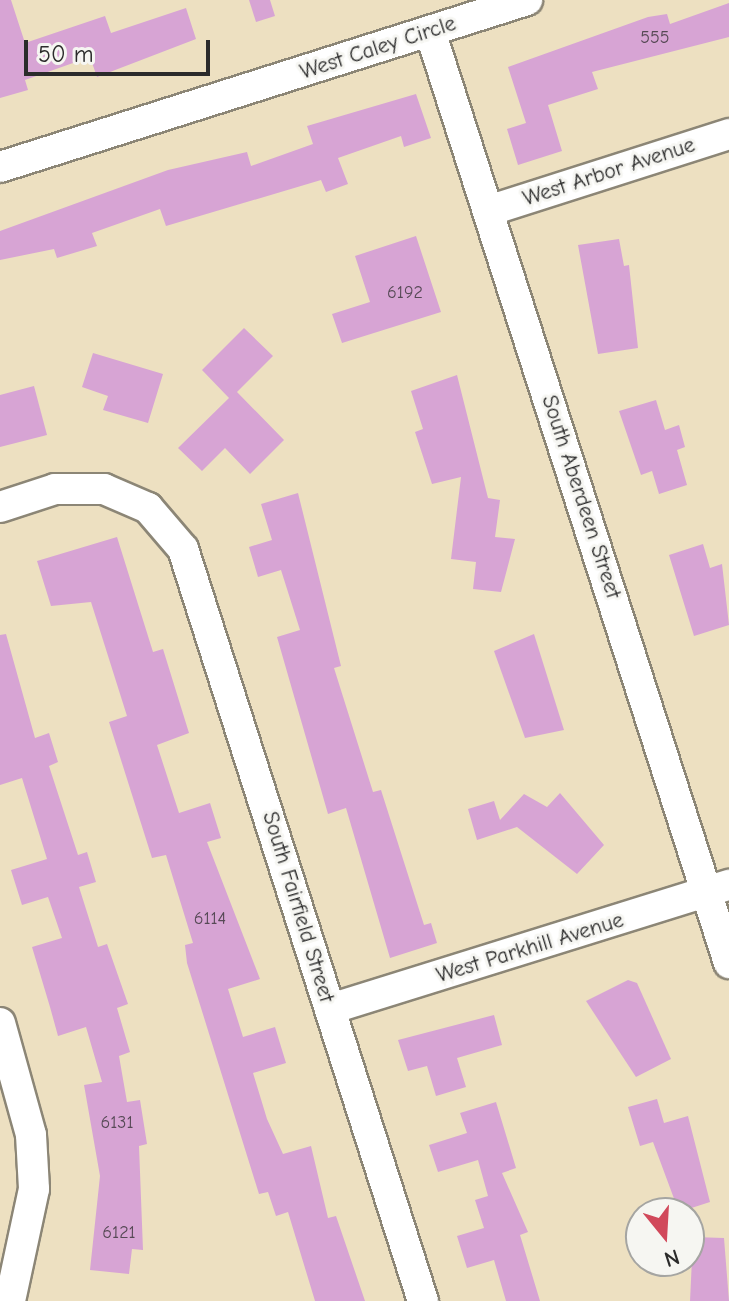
<!DOCTYPE html>
<style>
body{margin:0}
#map{position:relative;width:729px;height:1301px;overflow:hidden;background:#ede0c1;font-family:"Comic Neue",sans-serif}
div>[style]{position:absolute}
.building>*{inset:0;background:#d7a4d4}
.roads{filter:drop-shadow(2px 0 #8c8676) drop-shadow(-2px 0 #8c8676) drop-shadow(0 2px #8c8676) drop-shadow(0 -2px #8c8676)}
.street>*{height:30px;margin:-15px;padding:0 15px;transform-origin:15px;border-radius:15px;background:#fff}
span{translate:-50% -50%;white-space:nowrap;text-align:center;line-height:1.15;-webkit-text-stroke:6px #f6f6f2;paint-order:stroke}
.number-label{font-size:18px;color:#564955}
.number-label span{-webkit-text-stroke-width:0}
.street-label{font-size:22px;color:#2b2b2b}
.north{position:absolute;left:625px;top:1197px;width:80px;height:80px;box-sizing:border-box;background:#f6f6f2;border:2px solid #a5a5a2;border-radius:50%;rotate:162deg;font-size:22px;font-weight:700;line-height:32px;text-align:center;color:#2b2b2b}
.north::after{content:'';display:block;margin:auto;width:28px;height:36px;background:#d1495b;clip-path:polygon(50% 0,100% 100%,50% 72%,0 100%)}
.scale{position:absolute;left:24px;top:40px;width:186px;height:36px;box-sizing:border-box;border:4px solid #2b2b2b;border-top:0;padding-left:10px;font-size:24px;line-height:28px;white-space:nowrap;color:#2b2b2b;-webkit-text-stroke:6px #f6f6f2;paint-order:stroke}
</style>
<div id="map">
<div class="building">
<div style="clip-path:polygon(0 0,11px 0,25px 43px,105px 16px,111px 33px,186px 8px,196px 39px,97px 77px,90px 57px,25px 80px,28px 90px,0 98px)"></div>
<div style="clip-path:polygon(249px 0,270px 0,275px 16px,256px 22px)"></div>
<div style="clip-path:polygon(729px 3px,729px 37px,592px 72px,598px 89px,548px 105px,562px 151px,518px 165px,507px 129px,526px 123px,508px 67px,648px 17px,667px 14px,670px 24px)"></div>
<div style="clip-path:polygon(416px 94px,431px 138px,404px 147px,401px 136px,338px 158px,348px 184px,326px 192px,321px 180px,166px 226px,160px 209px,92px 233px,97px 246px,57px 258px,54px 249px,0 260px,0 231px,168px 170px,247px 152px,251px 166px,313px 144px,307px 126px)"></div>
<div style="clip-path:polygon(416px 236px,441px 312px,342px 343px,332px 314px,370px 302px,355px 256px)"></div>
<div style="clip-path:polygon(619px 239px,624px 266px,629px 265px,638px 348px,598px 354px,578px 245px)"></div>
<div style="clip-path:polygon(244px 328px,273px 356px,237px 392px,284px 440px,250px 474px,225px 448px,202px 471px,178px 448px,229px 398px,202px 370px)"></div>
<div style="clip-path:polygon(93px 353px,163px 374px,148px 423px,103px 410px,108px 396px,82px 387px)"></div>
<div style="clip-path:polygon(457px 375px,488px 498px,500px 500px,495px 537px,515px 539px,501px 592px,473px 589px,476px 562px,451px 559px,461px 477px,432px 484px,415px 432px,423px 429px,411px 391px)"></div>
<div style="clip-path:polygon(34px 386px,47px 435px,0 447px,0 395px)"></div>
<div style="clip-path:polygon(656px 400px,665px 430px,679px 425px,685px 447px,677px 450px,687px 485px,659px 494px,652px 471px,641px 475px,619px 411px)"></div>
<div style="clip-path:polygon(298px 493px,341px 666px,334px 668px,373px 792px,381px 790px,424px 925px,431px 923px,437px 943px,390px 958px,346px 808px,328px 814px,277px 637px,300px 630px,281px 570px,258px 577px,249px 547px,272px 540px,261px 504px)"></div>
<div style="clip-path:polygon(117px 537px,153px 652px,163px 649px,189px 733px,157px 745px,179px 813px,210px 803px,221px 838px,207px 842px,260px 979px,228px 989px,243px 1037px,275px 1027px,286px 1063px,253px 1073px,267px 1119px,283px 1154px,311px 1146px,328px 1218px,336px 1216px,365px 1301px,315px 1301px,288px 1212px,276px 1216px,268px 1192px,259px 1194px,187px 963px,185px 945px,193px 943px,166px 855px,152px 858px,109px 722px,127px 716px,91px 602px,51px 606px,37px 561px)"></div>
<div style="clip-path:polygon(703px 544px,710px 568px,722px 564px,729px 625px,694px 636px,669px 555px)"></div>
<div style="clip-path:polygon(6px 634px,35px 738px,49px 733px,58px 762px,49px 766px,78px 855px,87px 852px,96px 882px,79px 887px,98px 947px,107px 944px,128px 1004px,117px 1008px,130px 1052px,119px 1056px,127px 1102px,140px 1100px,147px 1144px,139px 1146px,143px 1250px,132px 1249px,129px 1274px,90px 1270px,100px 1176px,84px 1085px,102px 1082px,86px 1027px,58px 1036px,50px 1007px,32px 947px,62px 938px,48px 897px,22px 905px,11px 870px,47px 859px,22px 778px,0 785px,0 635px)"></div>
<div style="clip-path:polygon(534px 634px,564px 730px,525px 738px,494px 651px)"></div>
<div style="clip-path:polygon(560px 793px,604px 845px,577px 874px,517px 827px,477px 840px,468px 809px,494px 801px,500px 820px,524px 794px,547px 807px)"></div>
<div style="clip-path:polygon(628px 980px,637px 983px,671px 1059px,636px 1077px,586px 1001px)"></div>
<div style="clip-path:polygon(494px 1015px,502px 1045px,457px 1058px,466px 1087px,436px 1096px,427px 1066px,408px 1071px,398px 1040px)"></div>
<div style="clip-path:polygon(657px 1099px,664px 1123px,688px 1116px,710px 1202px,679px 1212px,653px 1142px,640px 1146px,628px 1107px)"></div>
<div style="clip-path:polygon(496px 1102px,516px 1168px,502px 1173px,528px 1232px,520px 1235px,540px 1301px,506px 1301px,494px 1260px,467px 1268px,457px 1236px,484px 1228px,475px 1200px,488px 1196px,478px 1160px,438px 1172px,429px 1145px,467px 1133px,460px 1113px)"></div>
<div style="clip-path:polygon(693px 1237px,724px 1238px,729px 1301px,690px 1301px)"></div>
</div>
<div class="roads">
<div class="street">
<div style="left:430px;top:31px;width:979px;rotate:72.21deg"></div>
<div style="left:0;top:167px;width:553px;rotate:-17.58deg"></div>
<div style="left:488px;top:211px;width:253px;rotate:-17.7deg"></div>
<div style="left:0;top:507px;width:58px;rotate:-18.1deg"></div>
<div style="left:55px;top:489px;width:49px"></div>
<div style="left:104px;top:489px;width:48px;rotate:23.4deg"></div>
<div style="left:148px;top:508px;width:54px;rotate:49.5deg"></div>
<div style="left:183px;top:549px;width:789px;rotate:72.3deg"></div>
<div style="left:330px;top:1009px;width:418px;rotate:-17.3deg"></div>
<div style="left:0;top:1023px;width:116px;rotate:74.5deg"></div>
<div style="left:31px;top:1135px;width:54px;rotate:86.8deg"></div>
<div style="left:34px;top:1189px;width:115px;rotate:102.1deg"></div>
</div>
</div>
<div class="number-label">
<span style="left:655px;top:38px">555</span>
<span style="left:405px;top:293px">6192</span>
<span style="left:210px;top:919px">6114</span>
<span style="left:117px;top:1123px">6131</span>
<span style="left:119px;top:1233px">6121</span>
</div>
<div class="street-label">
<span style="left:378px;top:48px;rotate:-18deg">West Caley Circle</span>
<span style="left:609px;top:172px;rotate:-18deg">West Arbor Avenue</span>
<span style="left:581px;top:497px;rotate:72deg">South Aberdeen Street</span>
<span style="left:298px;top:907px;rotate:73deg">South Fairfield Street</span>
<span style="left:530px;top:948px;rotate:-17deg">West Parkhill Avenue</span>
</div>
<div class="north">N</div>
<div class="scale">50 m</div>
</div>
